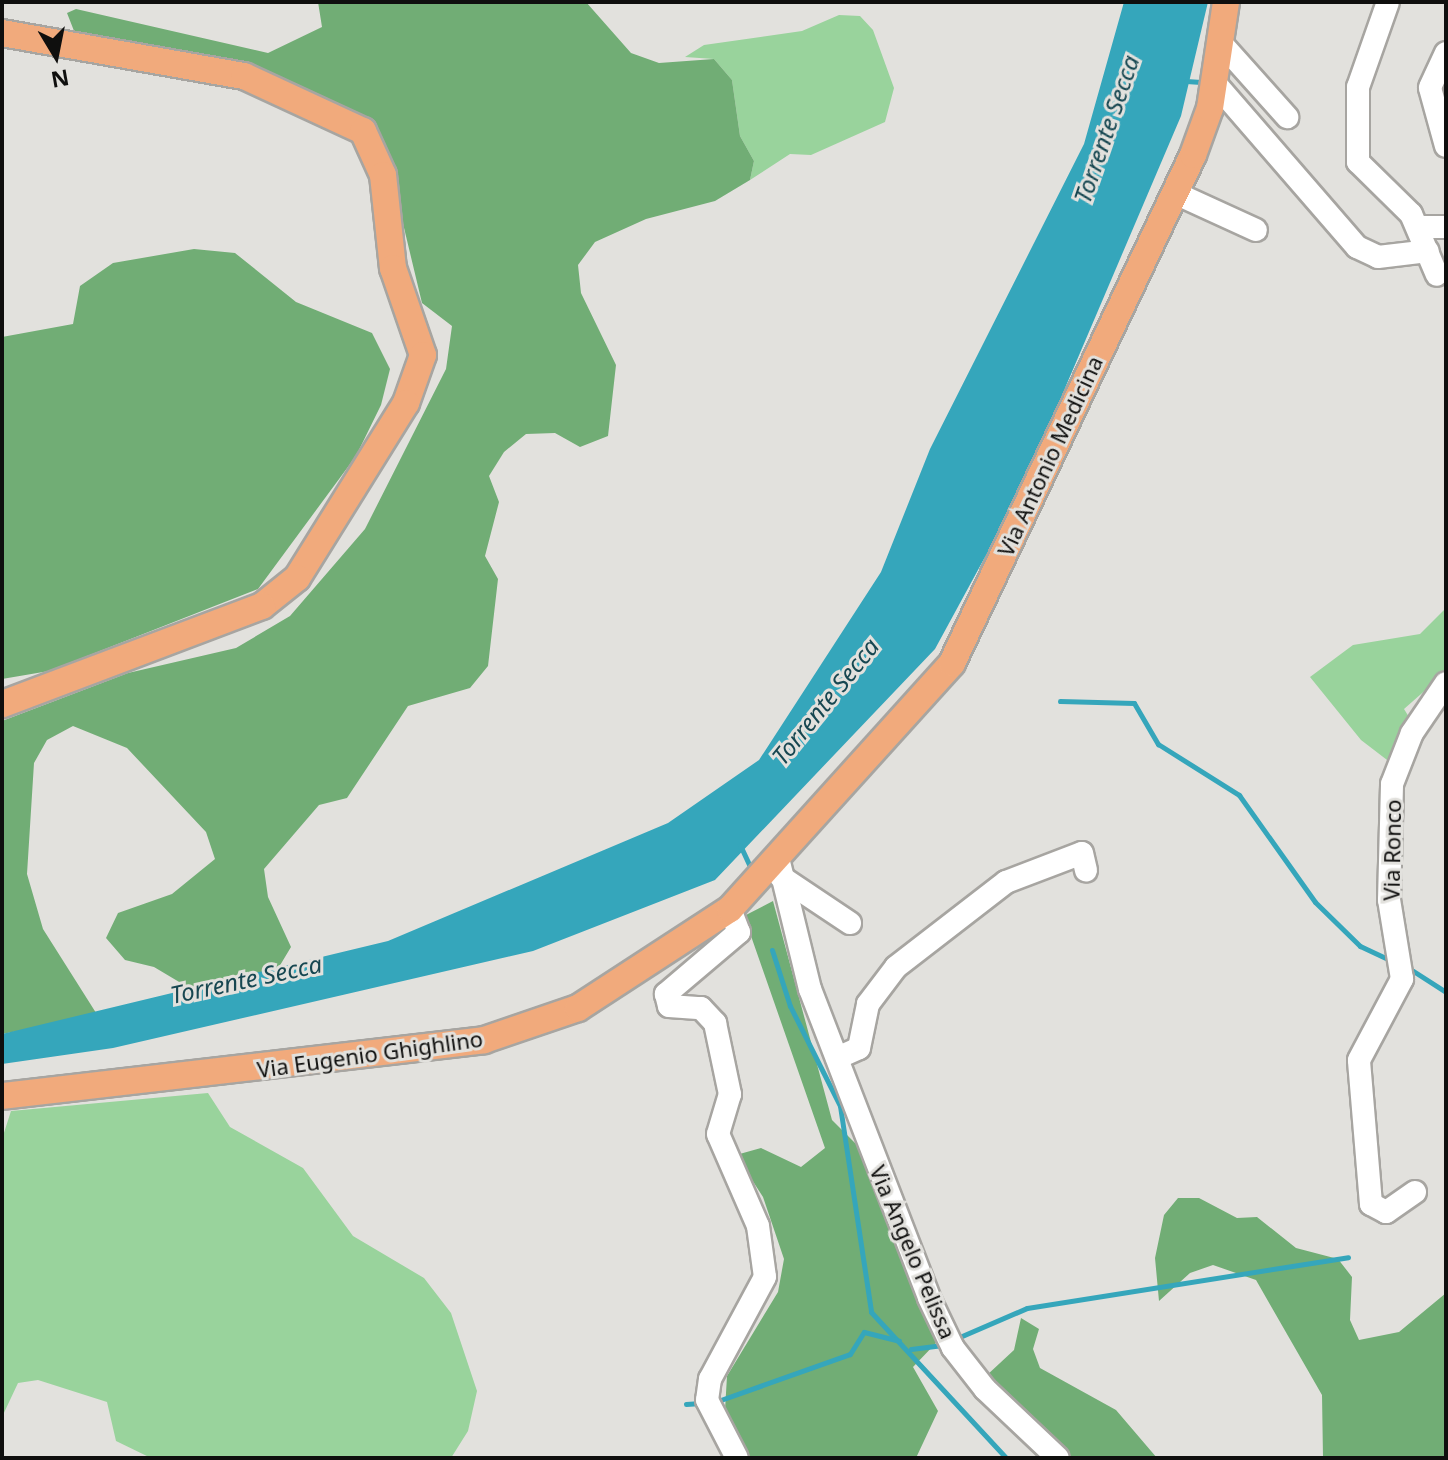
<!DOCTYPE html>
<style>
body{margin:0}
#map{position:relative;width:1448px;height:1460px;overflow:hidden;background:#e2e1dd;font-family:"Noto Sans",sans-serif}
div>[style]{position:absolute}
.green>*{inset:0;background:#99d39c}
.forest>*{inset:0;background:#71ad75}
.water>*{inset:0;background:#35a6bb}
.stream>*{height:5px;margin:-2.5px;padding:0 2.5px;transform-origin:2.5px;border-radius:2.5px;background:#35a6bb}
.roads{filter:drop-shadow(2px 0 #a7a5a1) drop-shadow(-2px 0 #a7a5a1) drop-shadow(0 2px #a7a5a1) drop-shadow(0 -2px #a7a5a1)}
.minor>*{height:22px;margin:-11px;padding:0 11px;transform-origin:11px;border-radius:11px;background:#fff}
.major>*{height:26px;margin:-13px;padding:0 13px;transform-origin:13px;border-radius:13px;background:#f1aa7c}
span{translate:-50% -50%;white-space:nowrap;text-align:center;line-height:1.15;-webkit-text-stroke:6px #e2e1dd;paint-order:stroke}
.street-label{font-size:22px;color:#0f0f0e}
.water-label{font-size:24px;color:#174751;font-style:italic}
.frame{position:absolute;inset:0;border:4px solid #0f0f0e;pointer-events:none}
.north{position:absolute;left:16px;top:16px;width:80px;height:80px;-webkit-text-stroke:6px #e2e1dd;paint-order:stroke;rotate:170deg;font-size:22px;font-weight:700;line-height:32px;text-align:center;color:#0f0f0e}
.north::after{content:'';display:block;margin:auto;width:28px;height:36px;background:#0f0f0e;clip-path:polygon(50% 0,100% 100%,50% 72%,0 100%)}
</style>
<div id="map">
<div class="green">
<div style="clip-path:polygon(839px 15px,860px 16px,873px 30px,894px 88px,885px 122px,811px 155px,790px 154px,750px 180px,754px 161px,740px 136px,732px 80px,714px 59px,685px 57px,704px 45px,802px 31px)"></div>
<div style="clip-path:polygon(1446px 608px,1446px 672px,1404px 709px,1412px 722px,1391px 763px,1361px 740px,1310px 677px,1353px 645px,1420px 634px)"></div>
<div style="clip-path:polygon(208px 1093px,230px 1127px,303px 1168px,353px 1236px,424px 1278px,451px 1313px,477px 1391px,468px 1431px,451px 1458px,151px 1458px,116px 1441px,107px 1402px,38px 1380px,18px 1383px,2px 1417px,2px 1139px,11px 1111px)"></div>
</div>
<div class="forest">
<div style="clip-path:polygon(318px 2px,586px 2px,631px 53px,659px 63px,714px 59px,732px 80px,740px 136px,754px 161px,750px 180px,715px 201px,646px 219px,595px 242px,578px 265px,581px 293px,616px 365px,608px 436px,580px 447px,555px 433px,526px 434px,504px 452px,489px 476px,499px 502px,485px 556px,498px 579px,488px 666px,470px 688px,408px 706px,347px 798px,319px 805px,264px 869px,268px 897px,291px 947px,276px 972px,196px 992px,154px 967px,125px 960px,106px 938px,118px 913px,172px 894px,215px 859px,206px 832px,127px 748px,73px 726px,47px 740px,34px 763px,27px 874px,43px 929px,98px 1016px,2px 1034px,2px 721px,128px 673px,236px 648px,290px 616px,365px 529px,446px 369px,452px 326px,422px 303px,383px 140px,368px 122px,267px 72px,76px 36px,67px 13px,76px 9px,268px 53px,322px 27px)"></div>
<div style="clip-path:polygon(194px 249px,235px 253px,296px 302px,372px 333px,390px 369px,381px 405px,356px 456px,258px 589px,49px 671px,2px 679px,2px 337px,73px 324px,80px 286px,113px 263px)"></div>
<div style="clip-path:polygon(773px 901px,832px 1120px,857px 1145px,930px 1316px,936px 1343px,913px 1367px,938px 1411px,916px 1458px,748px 1458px,725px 1410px,727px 1376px,778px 1292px,784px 1259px,763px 1197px,736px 1155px,761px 1148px,801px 1167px,825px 1148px,744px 916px)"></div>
<div style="clip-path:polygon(1178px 1198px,1199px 1198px,1237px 1218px,1257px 1217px,1296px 1248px,1338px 1259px,1352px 1277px,1350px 1320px,1359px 1340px,1399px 1332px,1446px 1293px,1446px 1458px,1323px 1458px,1322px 1395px,1256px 1280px,1213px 1265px,1190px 1273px,1159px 1301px,1155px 1258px,1164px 1215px)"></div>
<div style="clip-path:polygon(1021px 1318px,1039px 1329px,1033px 1349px,1040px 1368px,1116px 1410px,1157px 1458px,1067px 1458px,986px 1376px,1014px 1350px)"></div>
</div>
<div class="water">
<div style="clip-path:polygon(1124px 2px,1208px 2px,1181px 116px,1022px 489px,935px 649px,715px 880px,533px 951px,113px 1048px,2px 1064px,2px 1034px,388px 941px,668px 823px,759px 760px,881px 572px,930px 449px,1084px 144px)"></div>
</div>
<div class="stream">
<div style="left:1186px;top:81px;width:15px;rotate:4deg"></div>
<div style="left:1060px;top:701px;width:74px;rotate:1.5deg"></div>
<div style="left:1134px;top:703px;width:48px;rotate:59.7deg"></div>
<div style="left:1158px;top:744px;width:96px;rotate:32.2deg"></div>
<div style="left:1239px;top:795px;width:131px;rotate:54.6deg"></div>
<div style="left:1315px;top:902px;width:63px;rotate:44.4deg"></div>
<div style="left:1360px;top:946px;width:33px;rotate:25deg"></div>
<div style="left:740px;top:845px;width:23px;rotate:65deg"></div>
<div style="left:772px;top:950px;width:59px;rotate:72.2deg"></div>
<div style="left:790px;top:1006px;width:112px;rotate:63.4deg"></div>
<div style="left:840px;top:1106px;width:208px;rotate:81.4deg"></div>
<div style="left:871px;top:1312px;width:199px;rotate:47.2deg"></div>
<div style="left:1407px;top:967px;width:46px;rotate:32.7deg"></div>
<div style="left:955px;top:1339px;width:78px;rotate:-23.3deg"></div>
<div style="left:1027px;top:1308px;width:325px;rotate:-9deg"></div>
<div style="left:911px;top:1349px;width:32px;rotate:-7deg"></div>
<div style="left:715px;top:1402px;width:143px;rotate:-19.6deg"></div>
<div style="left:850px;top:1354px;width:26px;rotate:-58deg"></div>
<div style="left:864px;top:1332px;width:36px;rotate:14deg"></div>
<div style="left:686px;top:1404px;width:15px;rotate:-4deg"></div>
</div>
<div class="roads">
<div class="minor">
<div style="left:1388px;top:2px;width:90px;rotate:109.4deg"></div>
<div style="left:1358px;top:87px;width:75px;rotate:90deg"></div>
<div style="left:1358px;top:162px;width:74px;rotate:44.5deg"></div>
<div style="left:1411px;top:214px;width:66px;rotate:66.9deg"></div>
<div style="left:1220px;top:42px;width:101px;rotate:48.2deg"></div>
<div style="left:1446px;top:53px;width:38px;rotate:115deg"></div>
<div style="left:1430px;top:88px;width:60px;rotate:74.6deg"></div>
<div style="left:1214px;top:82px;width:218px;rotate:49.1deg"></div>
<div style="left:1357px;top:247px;width:23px;rotate:25deg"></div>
<div style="left:1378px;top:257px;width:50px;rotate:-6.8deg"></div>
<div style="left:1175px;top:193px;width:89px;rotate:24.6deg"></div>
<div style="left:1420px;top:227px;width:26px"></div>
<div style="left:778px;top:858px;width:135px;rotate:76.3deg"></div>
<div style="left:810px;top:989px;width:331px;rotate:68.9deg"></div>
<div style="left:929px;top:1298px;width:55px;rotate:64.4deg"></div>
<div style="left:953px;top:1348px;width:52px;rotate:52deg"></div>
<div style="left:985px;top:1389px;width:100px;rotate:43.4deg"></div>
<div style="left:781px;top:877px;width:83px;rotate:33.7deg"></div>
<div style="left:730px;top:909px;width:25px;rotate:69deg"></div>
<div style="left:739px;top:932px;width:96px;rotate:139.7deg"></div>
<div style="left:666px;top:994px;width:12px;rotate:76deg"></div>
<div style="left:669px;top:1006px;width:32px;rotate:4deg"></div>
<div style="left:701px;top:1008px;width:21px;rotate:47deg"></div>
<div style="left:715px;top:1023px;width:73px;rotate:78.1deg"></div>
<div style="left:730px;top:1094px;width:42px;rotate:106.7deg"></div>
<div style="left:718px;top:1134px;width:100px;rotate:66.5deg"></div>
<div style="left:758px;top:1226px;width:51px;rotate:82.2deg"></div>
<div style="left:765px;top:1277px;width:116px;rotate:118.3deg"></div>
<div style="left:710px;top:1379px;width:21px;rotate:98deg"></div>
<div style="left:707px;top:1400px;width:65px;rotate:62.7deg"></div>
<div style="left:837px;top:1058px;width:24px;rotate:-24deg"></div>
<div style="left:859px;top:1048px;width:45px;rotate:-78.4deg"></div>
<div style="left:868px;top:1004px;width:46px;rotate:-52.9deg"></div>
<div style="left:896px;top:967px;width:139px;rotate:-37.7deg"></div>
<div style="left:1006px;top:882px;width:81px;rotate:-20.9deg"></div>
<div style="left:1082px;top:853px;width:18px;rotate:77deg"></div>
<div style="left:1415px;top:1192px;width:35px;rotate:145deg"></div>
<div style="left:1386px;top:1212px;width:17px;rotate:-152deg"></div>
<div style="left:1371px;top:1204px;width:144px;rotate:-94.8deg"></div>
<div style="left:1359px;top:1060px;width:92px;rotate:-62deg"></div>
<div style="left:1402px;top:979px;width:80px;rotate:-99.3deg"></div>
<div style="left:1389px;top:900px;width:116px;rotate:-88.5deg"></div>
<div style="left:1392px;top:784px;width:55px;rotate:-68.6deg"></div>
<div style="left:1412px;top:733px;width:60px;rotate:-55.8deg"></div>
</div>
<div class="major">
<div style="left:2px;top:33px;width:246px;rotate:10.1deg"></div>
<div style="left:244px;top:76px;width:131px;rotate:24.8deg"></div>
<div style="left:363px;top:131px;width:48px;rotate:65.6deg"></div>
<div style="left:383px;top:175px;width:94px;rotate:83.9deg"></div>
<div style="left:393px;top:268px;width:92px;rotate:71deg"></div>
<div style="left:423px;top:355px;width:51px;rotate:109.5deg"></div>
<div style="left:406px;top:403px;width:206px;rotate:121.9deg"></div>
<div style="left:297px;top:578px;width:45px;rotate:141.3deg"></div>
<div style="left:262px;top:606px;width:278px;rotate:159.3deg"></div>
<div style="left:2px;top:1096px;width:485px;rotate:-6.6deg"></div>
<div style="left:484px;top:1040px;width:99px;rotate:-18.8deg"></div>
<div style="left:578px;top:1008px;width:181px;rotate:-33.1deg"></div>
<div style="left:730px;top:909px;width:331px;rotate:-47.9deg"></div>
<div style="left:952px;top:663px;width:562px;rotate:-64.62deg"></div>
<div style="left:1193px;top:155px;width:50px;rotate:-70.1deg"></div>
<div style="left:1210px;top:108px;width:107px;rotate:-81.4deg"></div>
</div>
</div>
<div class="street-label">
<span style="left:1050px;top:456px;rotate:-65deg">Via Antonio Medicina</span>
<span style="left:1392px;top:850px;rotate:-89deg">Via Ronco</span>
<span style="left:370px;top:1054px;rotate:-8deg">Via Eugenio Ghighlino</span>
<span style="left:913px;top:1252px;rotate:67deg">Via Angelo Pelissa</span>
</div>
<div class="water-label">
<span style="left:1106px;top:129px;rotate:-71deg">Torrente Secca</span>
<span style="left:825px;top:701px;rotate:-51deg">Torrente Secca</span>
<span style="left:246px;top:979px;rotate:-12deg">Torrente Secca</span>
</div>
<div class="frame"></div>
<div class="north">N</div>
</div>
